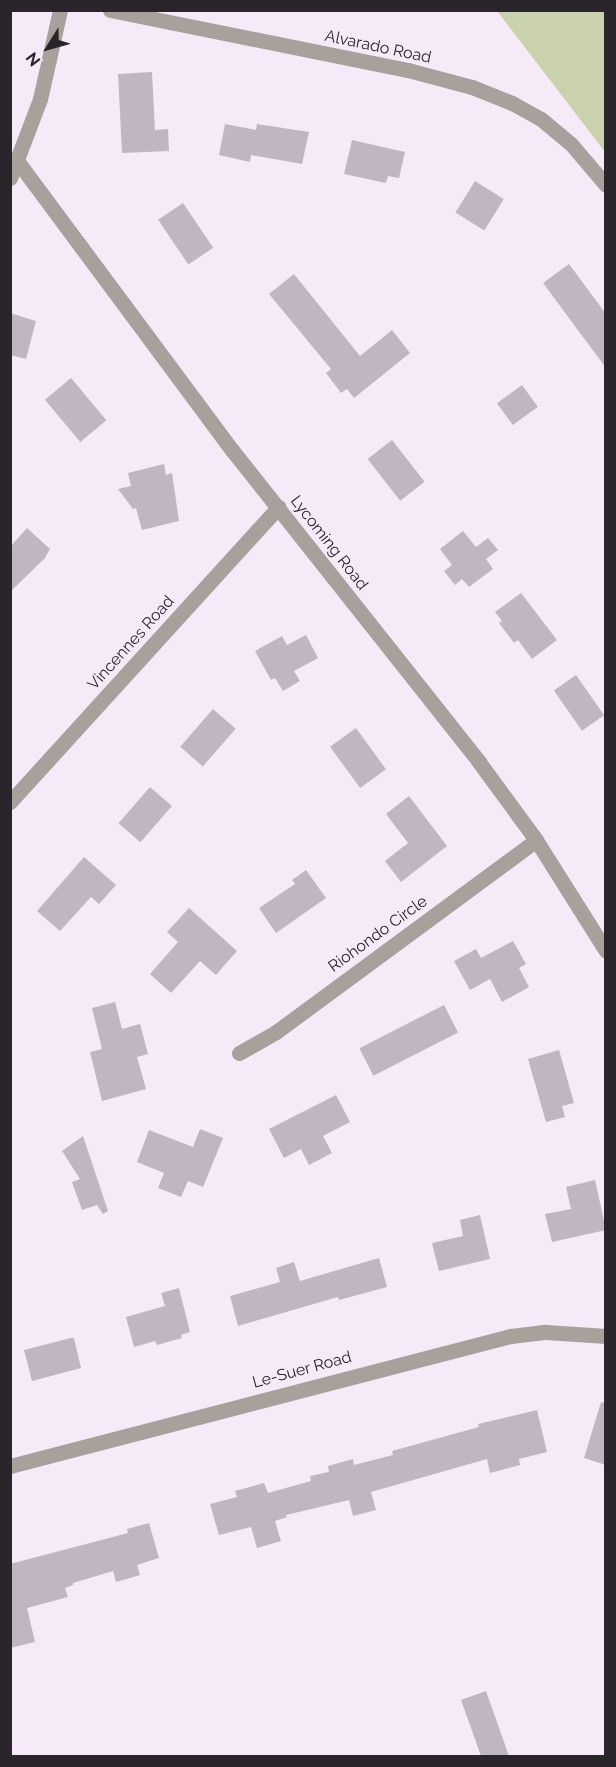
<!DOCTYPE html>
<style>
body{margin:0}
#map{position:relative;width:616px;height:1767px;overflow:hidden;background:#f6eaf9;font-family:Raleway,sans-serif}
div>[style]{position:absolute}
.green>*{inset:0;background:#cad2ad}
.building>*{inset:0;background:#c0b5c3;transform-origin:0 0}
.minor>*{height:15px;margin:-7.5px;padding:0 7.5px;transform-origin:7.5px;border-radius:7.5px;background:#a7a09b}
span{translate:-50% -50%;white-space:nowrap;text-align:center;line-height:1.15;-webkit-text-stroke:4.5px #f6eaf9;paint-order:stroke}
.street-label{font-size:16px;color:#29252a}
.frame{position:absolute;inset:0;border:12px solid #29252a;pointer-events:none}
.north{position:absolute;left:18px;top:18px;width:60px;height:60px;-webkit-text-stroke:4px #f6eaf9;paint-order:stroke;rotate:233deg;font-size:16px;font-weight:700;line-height:24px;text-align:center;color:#29252a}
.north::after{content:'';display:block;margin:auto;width:21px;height:27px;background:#29252a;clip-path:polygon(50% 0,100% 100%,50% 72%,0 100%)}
</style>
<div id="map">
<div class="green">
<div style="clip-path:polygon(497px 11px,605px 11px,605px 152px)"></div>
</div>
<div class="building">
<div style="clip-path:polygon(152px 72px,155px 130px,168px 129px,169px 151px,122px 153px,118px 74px)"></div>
<div style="clip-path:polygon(225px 124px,256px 130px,257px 124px,309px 132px,302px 164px,251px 155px,250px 162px,219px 155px)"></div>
<div style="clip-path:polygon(352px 140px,405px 152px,399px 178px,388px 176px,386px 183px,344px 174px)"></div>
<div style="left:475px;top:181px;width:34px;height:37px;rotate:32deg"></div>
<div style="left:183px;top:203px;width:54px;height:30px;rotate:56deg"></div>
<div style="clip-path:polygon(569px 264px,606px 314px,606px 368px,543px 283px)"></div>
<div style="clip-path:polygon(294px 274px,360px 356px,392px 330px,410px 353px,354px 398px,347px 389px,341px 393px,326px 373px,331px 369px,269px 294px)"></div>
<div style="clip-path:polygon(10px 313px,36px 321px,26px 359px,10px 355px)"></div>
<div style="left:71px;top:378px;width:55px;height:34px;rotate:50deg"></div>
<div style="left:522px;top:385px;width:27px;height:31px;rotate:54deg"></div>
<div style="left:392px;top:440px;width:53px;height:31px;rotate:52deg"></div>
<div style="clip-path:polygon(164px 464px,166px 475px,172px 473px,179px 521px,142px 530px,136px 508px,133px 509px,118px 489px,131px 486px,128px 473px)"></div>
<div style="clip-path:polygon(27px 528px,50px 549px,45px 558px,10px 592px,10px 547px)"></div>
<div style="clip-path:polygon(463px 531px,476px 547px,488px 538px,498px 550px,486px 559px,493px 569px,469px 587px,462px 579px,455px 585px,444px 571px,452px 565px,440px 549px)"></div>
<div style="clip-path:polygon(521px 593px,557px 640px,532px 659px,518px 640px,514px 643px,499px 623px,502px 621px,495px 612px)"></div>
<div style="clip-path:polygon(306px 635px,318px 658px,294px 671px,300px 681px,283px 691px,275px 678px,271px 680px,255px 651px,282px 636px,287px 645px)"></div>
<div style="left:576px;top:675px;width:49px;height:27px;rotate:55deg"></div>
<div style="left:213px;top:709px;width:30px;height:50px;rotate:41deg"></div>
<div style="left:356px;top:728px;width:51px;height:32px;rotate:54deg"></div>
<div style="left:150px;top:787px;width:29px;height:48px;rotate:41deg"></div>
<div style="clip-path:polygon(409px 796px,447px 846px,401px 882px,385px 861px,408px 843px,386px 814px)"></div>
<div style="clip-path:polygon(84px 857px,116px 885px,99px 904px,91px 897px,60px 931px,37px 911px)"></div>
<div style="clip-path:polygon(306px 870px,326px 898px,276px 933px,259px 908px,295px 884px,292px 880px)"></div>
<div style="clip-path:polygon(189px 908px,237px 951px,216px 975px,200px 961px,171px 993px,150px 974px,178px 942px,167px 932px)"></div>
<div style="clip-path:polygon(513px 941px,526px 964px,519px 968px,529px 987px,502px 1002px,490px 979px,470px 990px,454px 961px,476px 949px,481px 958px)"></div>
<div style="clip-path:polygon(115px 1002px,122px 1029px,140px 1024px,148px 1054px,137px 1057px,146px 1089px,102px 1101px,90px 1052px,102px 1049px,92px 1008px)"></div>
<div style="left:444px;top:1005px;width:31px;height:95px;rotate:63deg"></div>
<div style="clip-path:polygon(559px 1050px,574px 1103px,562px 1106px,565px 1117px,546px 1122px,528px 1059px)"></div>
<div style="clip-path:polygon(336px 1095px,350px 1122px,323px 1136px,332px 1153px,309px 1165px,301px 1149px,284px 1158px,269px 1129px)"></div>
<div style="clip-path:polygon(200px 1129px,223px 1138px,203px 1187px,188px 1181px,181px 1197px,158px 1188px,164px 1173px,137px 1162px,149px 1130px,193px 1147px)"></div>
<div style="clip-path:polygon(83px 1136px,108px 1211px,103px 1214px,97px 1205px,82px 1210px,72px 1182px,80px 1179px,62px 1151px)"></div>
<div style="clip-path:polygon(595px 1180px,606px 1230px,552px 1242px,545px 1214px,571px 1209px,566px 1187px)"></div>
<div style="clip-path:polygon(480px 1215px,490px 1259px,439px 1271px,432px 1243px,463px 1236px,460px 1220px)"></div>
<div style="clip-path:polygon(379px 1258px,387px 1287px,339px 1300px,338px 1297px,238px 1326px,230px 1296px,280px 1282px,276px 1268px,294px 1262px,300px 1281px)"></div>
<div style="clip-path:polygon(179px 1288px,190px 1332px,181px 1335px,182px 1338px,157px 1345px,155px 1341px,134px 1347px,126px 1317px,165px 1306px,161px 1293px)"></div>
<div style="clip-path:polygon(71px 1338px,74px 1338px,81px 1368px,32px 1381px,24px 1350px)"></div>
<div style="clip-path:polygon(601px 1402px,606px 1403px,606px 1465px,584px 1458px)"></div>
<div style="clip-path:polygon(537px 1410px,547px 1452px,519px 1459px,520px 1465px,490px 1473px,487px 1459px,371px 1492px,376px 1510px,353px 1516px,349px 1500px,286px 1515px,287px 1517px,275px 1521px,281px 1541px,257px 1548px,251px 1527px,219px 1535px,210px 1504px,237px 1497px,235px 1491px,264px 1483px,268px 1493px,311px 1481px,310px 1476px,329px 1472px,328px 1466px,353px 1459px,354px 1465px,393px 1455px,392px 1451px,479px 1427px,478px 1424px)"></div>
<div style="clip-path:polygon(149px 1523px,159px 1558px,137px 1565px,140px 1575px,116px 1582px,113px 1571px,73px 1583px,73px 1585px,65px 1588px,68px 1597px,27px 1608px,35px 1642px,10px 1648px,10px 1564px,128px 1533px,127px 1529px)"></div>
<div style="clip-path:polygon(486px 1691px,509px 1756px,481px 1756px,461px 1700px)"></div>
</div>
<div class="minor">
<div style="left:110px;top:10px;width:304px;rotate:11.4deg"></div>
<div style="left:408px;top:70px;width:66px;rotate:14.9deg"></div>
<div style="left:472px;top:87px;width:43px;rotate:21.8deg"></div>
<div style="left:512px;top:103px;width:33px;rotate:29deg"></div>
<div style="left:541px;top:119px;width:39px;rotate:40deg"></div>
<div style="left:571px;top:144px;width:54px;rotate:49.5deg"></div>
<div style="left:18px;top:162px;width:359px;rotate:53.4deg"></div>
<div style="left:232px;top:450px;width:398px;rotate:51.6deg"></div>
<div style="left:479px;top:762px;width:97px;rotate:53.8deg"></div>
<div style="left:536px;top:840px;width:131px;rotate:57.8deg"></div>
<div style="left:10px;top:178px;width:85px;rotate:-69.2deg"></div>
<div style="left:40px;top:99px;width:91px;rotate:-77.3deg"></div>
<div style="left:10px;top:802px;width:399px;rotate:-47.7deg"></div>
<div style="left:239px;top:1053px;width:43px;rotate:-29.6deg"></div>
<div style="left:276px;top:1032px;width:323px;rotate:-36.4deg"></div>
<div style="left:10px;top:1466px;width:518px;rotate:-14.55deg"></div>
<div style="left:511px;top:1336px;width:35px;rotate:-7deg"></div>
<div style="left:546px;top:1332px;width:60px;rotate:3.8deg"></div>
</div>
<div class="street-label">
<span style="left:378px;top:47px;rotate:12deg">Alvarado Road</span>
<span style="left:329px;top:543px;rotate:52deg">Lycoming Road</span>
<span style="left:131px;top:643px;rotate:-48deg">Vincennes Road</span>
<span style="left:378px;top:934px;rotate:-36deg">Riohondo Circle</span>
<span style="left:302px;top:1370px;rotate:-15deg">Le-Suer Road</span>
</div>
<div class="frame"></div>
<div class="north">N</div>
</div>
